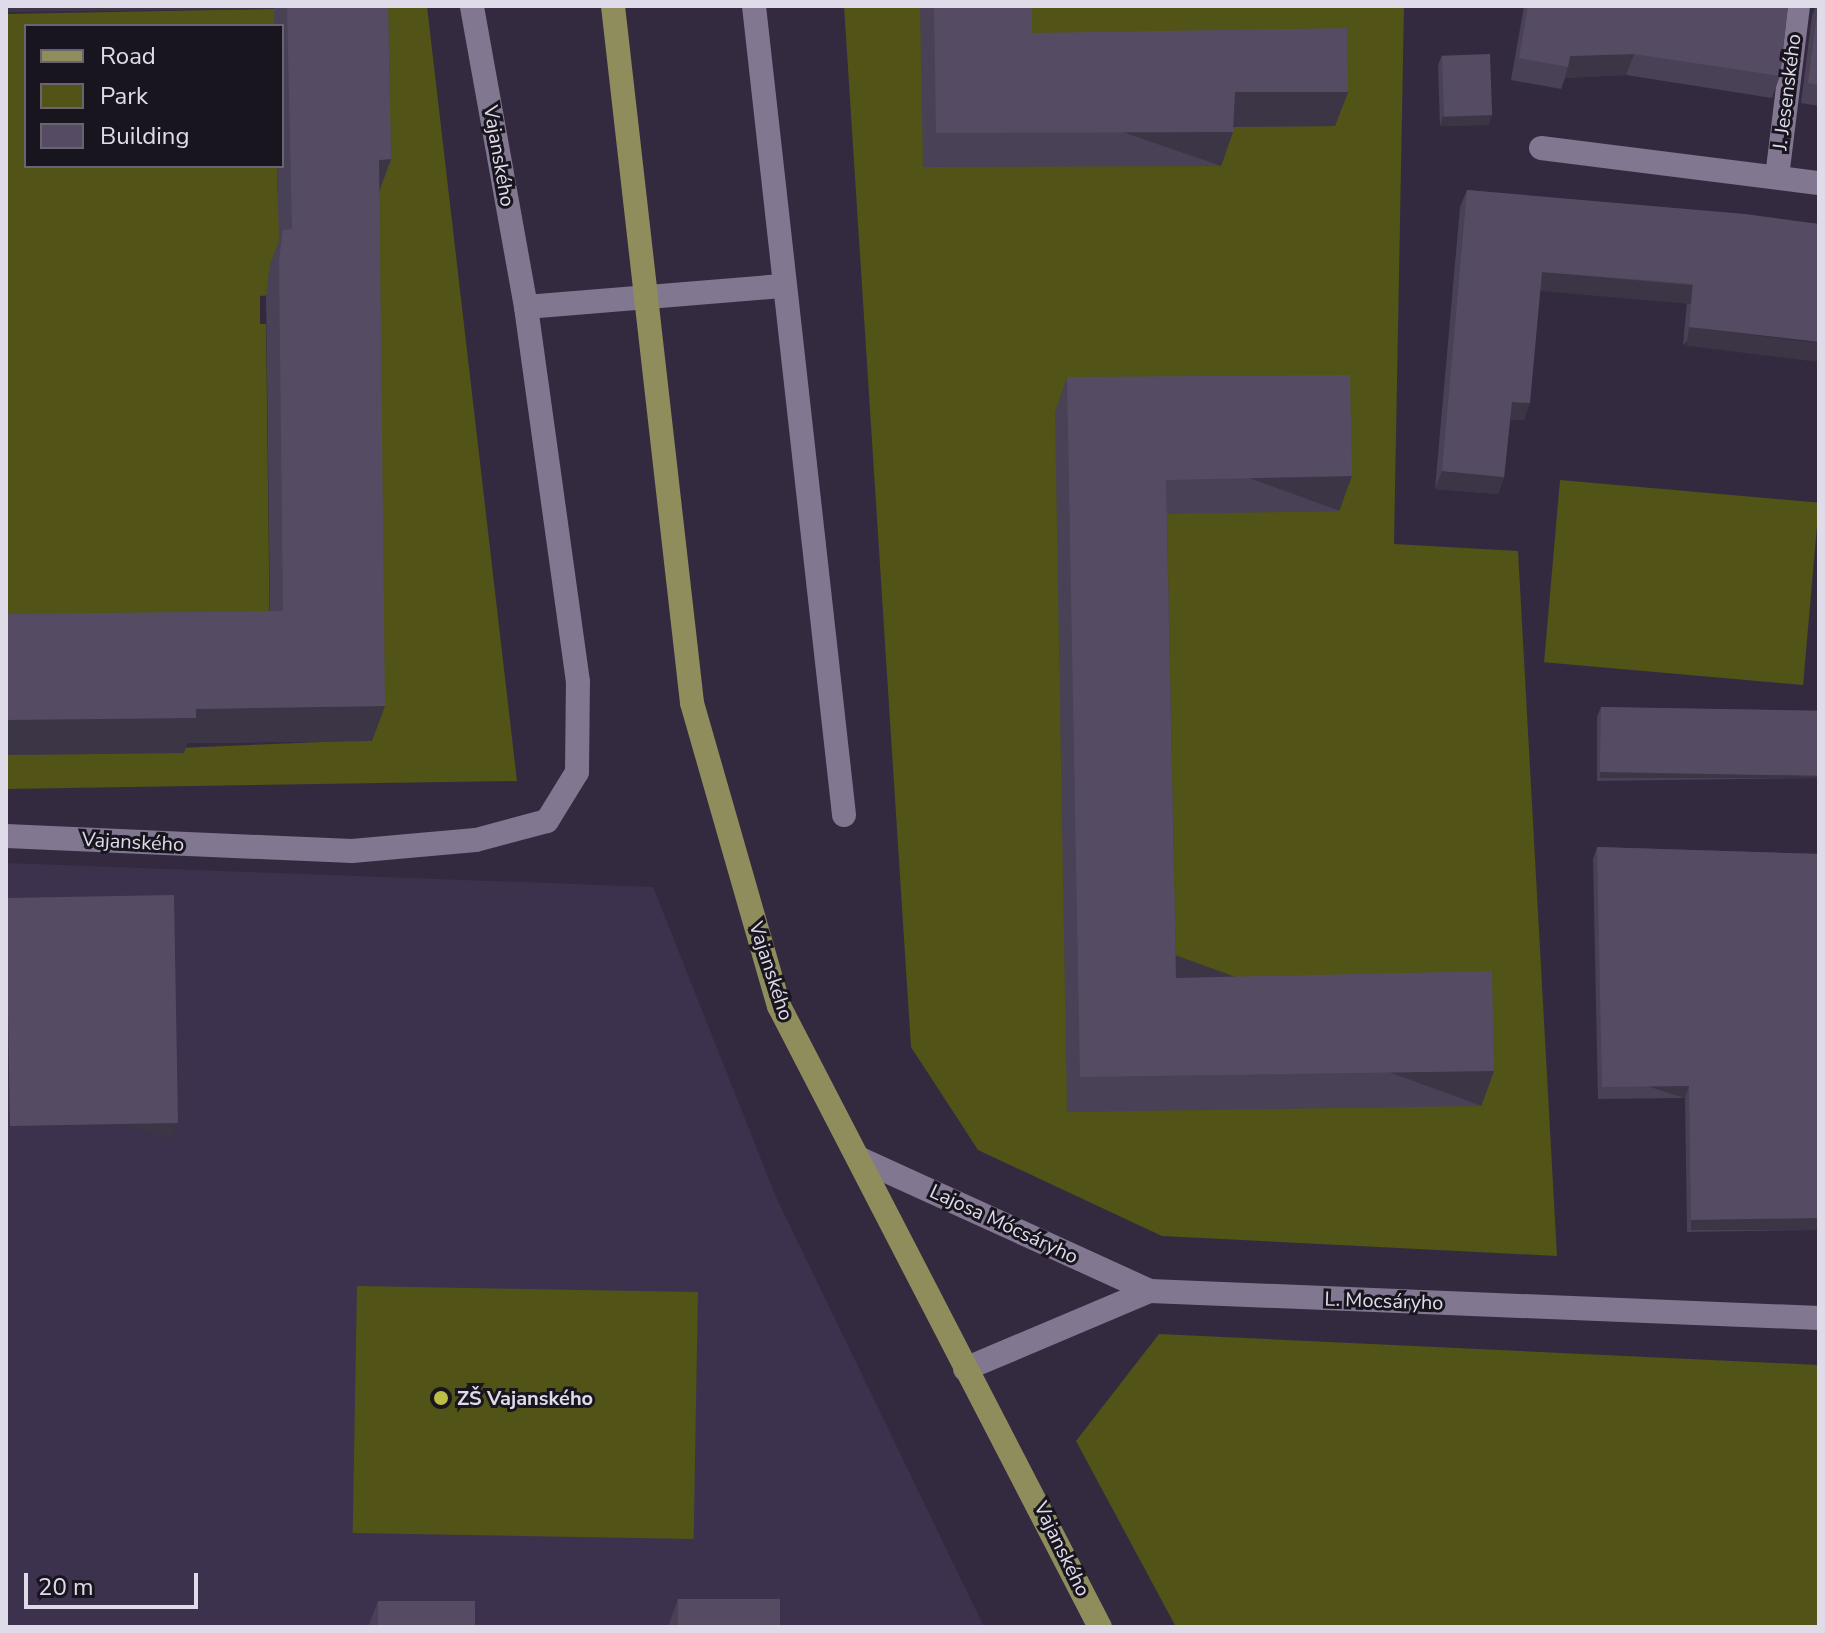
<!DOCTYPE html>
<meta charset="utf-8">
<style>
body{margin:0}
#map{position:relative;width:1825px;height:1633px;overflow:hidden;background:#332a40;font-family:"Nunito Sans",sans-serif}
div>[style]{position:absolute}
.built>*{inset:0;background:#3d324d}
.green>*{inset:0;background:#515317;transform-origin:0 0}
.minor>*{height:24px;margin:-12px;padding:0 12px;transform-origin:12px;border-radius:12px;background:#817790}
.major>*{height:24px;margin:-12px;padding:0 12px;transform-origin:12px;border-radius:12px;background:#8f8d5b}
.wall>*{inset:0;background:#494155}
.shaded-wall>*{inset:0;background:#3c3545;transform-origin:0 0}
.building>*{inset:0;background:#554c63;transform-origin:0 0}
.dots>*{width:22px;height:22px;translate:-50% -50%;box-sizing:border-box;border:4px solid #19151f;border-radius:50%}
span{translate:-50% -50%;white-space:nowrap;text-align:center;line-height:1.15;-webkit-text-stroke:6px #19151f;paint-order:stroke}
.street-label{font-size:20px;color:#e0dbe9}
.poi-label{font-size:20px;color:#e0dbe9;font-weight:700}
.left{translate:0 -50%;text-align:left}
.frame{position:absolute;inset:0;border:8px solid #e0dbe9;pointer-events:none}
.legend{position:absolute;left:24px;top:24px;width:260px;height:144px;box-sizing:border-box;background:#19151f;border:2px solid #696470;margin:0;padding:10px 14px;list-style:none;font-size:24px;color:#e0dbe9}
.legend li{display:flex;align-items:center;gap:16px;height:40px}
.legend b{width:40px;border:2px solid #696470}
.scale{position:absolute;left:24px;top:1573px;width:174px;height:36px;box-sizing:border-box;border:4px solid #e0dbe9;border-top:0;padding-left:10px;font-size:24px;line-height:28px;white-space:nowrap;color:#e0dbe9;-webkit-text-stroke:6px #19151f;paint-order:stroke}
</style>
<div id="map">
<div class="built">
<div style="clip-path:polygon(6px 863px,653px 887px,776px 1197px,984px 1627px,6px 1627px)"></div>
</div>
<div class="green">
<div style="clip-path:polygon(364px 6px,427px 6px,517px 781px,6px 789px,6px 755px,372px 740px,271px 295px,260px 296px,260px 324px,266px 324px,270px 646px,6px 649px,6px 14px,274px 9px,274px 26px,26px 26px,26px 166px,277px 166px,278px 196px)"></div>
<div style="clip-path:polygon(844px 6px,1404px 6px,1394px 544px,1518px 551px,1557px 1256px,1162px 1236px,978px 1150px,911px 1047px)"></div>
<div style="left:1560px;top:480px;width:260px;height:183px;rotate:5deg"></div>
<div style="left:357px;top:1286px;width:341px;height:247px;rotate:1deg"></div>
<div style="clip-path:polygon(1159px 1334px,1819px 1365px,1819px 1627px,1176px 1627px,1076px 1441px)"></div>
</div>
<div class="minor">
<div style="left:754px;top:6px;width:814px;rotate:83.65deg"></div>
<div style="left:1541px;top:148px;width:280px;rotate:7.2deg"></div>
<div style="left:1777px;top:177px;width:172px;rotate:-83deg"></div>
<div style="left:526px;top:307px;width:259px;rotate:-4.7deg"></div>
<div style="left:6px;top:836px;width:346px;rotate:2.5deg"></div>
<div style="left:352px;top:851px;width:124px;rotate:-5.1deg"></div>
<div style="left:476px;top:840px;width:73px;rotate:-15deg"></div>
<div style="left:547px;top:821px;width:57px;rotate:-58.5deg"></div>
<div style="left:577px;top:772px;width:90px;rotate:-89.4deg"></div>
<div style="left:578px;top:682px;width:379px;rotate:-97.9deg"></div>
<div style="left:526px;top:307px;width:306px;rotate:-100.2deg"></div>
<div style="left:858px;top:1158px;width:321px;rotate:24.5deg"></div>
<div style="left:965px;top:1369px;width:201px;rotate:-22.9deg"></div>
<div style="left:1150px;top:1291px;width:670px;rotate:2.31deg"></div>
</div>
<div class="major">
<div style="left:613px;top:6px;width:701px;rotate:83.53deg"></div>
<div style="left:692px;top:703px;width:315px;rotate:74deg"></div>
<div style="left:779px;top:1006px;width:699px;rotate:62.67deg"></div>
</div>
<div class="wall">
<div style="clip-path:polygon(6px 6px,388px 6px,391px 159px,379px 192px,372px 741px,187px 743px,184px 753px,6px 755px,270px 611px,266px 296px,270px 264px,279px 241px,277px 166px,282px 166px,282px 26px,274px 26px,274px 9px)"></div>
<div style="clip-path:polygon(920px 6px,1032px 6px,1032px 33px,1348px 92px,1335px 126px,1234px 127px,1221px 166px,923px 167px)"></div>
<div style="clip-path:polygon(1524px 6px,1788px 6px,1780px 76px,1772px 98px,1626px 75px,1565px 78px,1561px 89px,1511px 80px)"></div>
<div style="clip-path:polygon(1816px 6px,1819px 6px,1819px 106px,1801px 103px,1812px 16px)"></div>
<div style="clip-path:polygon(1442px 55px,1492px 115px,1488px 125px,1440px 126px,1438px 65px)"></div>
<div style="clip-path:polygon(1467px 190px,1819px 224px,1683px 345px,1687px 302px,1540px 290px,1524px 420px,1510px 420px,1504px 477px,1498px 494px,1435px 489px,1460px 207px)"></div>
<div style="clip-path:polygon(1067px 377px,1339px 511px,1167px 514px,1176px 978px,1494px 1071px,1481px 1106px,1067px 1112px,1055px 412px)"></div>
<div style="clip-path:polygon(1601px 707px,1819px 711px,1819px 778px,1597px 781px,1597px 717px)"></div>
<div style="clip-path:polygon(1597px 847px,1819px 854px,1819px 1230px,1687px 1232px,1685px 1098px,1598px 1099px,1593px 859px)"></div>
<div style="clip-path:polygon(678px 1599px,780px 1627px,668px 1627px)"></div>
<div style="clip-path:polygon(378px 1601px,475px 1627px,368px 1627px)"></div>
</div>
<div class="shaded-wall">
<div style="clip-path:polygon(6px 6px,275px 6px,274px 9px,6px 12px)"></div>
<div style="clip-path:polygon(1634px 54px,1626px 75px,1565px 78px,1570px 56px)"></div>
<div style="clip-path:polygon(1235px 92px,1348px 92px,1335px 126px,1222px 127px)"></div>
<div style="clip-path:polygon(1492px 115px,1488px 125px,1440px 126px,1443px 116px)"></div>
<div style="left:1233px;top:132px;width:36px;height:297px;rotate:109deg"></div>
<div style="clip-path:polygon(391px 159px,378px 194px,379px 160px)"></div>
<div style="left:1542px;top:272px;width:151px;height:19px;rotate:5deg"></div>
<div style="left:1689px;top:327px;width:131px;height:19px;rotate:7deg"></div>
<div style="clip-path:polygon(1512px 402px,1530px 403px,1524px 420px,1506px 420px)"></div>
<div style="clip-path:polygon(1442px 471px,1504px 477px,1498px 494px,1435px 489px)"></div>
<div style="left:1352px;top:476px;width:37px;height:186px;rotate:110deg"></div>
<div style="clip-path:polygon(385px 706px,372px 741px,187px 743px,184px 753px,6px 755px,6px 720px,196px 709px)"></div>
<div style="left:1819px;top:768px;width:10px;height:219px;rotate:90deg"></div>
<div style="left:1494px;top:1071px;width:37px;height:414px;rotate:110deg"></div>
<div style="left:1689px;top:1086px;width:13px;height:87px;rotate:108deg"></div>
<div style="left:176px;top:1123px;width:18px;height:170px;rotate:109deg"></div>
<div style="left:1819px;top:1218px;width:12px;height:128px;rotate:90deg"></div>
</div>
<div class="building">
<div style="clip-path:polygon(287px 6px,388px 6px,391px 159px,379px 160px,385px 706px,196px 709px,196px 718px,6px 720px,6px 614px,283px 611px,279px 261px,283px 230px,292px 229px)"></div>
<div style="clip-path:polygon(934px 6px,1032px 6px,1032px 33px,1347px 28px,1348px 92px,1235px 92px,1233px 132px,936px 133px)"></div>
<div style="clip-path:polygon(1528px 6px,1788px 6px,1780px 76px,1634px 54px,1570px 56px,1568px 67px,1519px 58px)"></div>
<div style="clip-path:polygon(1818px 6px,1819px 6px,1819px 85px,1808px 83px)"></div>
<div style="left:1490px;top:54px;width:61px;height:48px;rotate:88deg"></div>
<div style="clip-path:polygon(1467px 190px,1745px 214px,1819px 224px,1819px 342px,1689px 327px,1693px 284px,1542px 272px,1530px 403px,1512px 402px,1504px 477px,1442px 471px)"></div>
<div style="clip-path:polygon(1350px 375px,1352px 476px,1166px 480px,1176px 978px,1492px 971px,1494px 1071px,1080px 1077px,1067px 377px)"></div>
<div style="left:1601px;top:707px;width:218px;height:65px;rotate:1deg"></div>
<div style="clip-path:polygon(1597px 847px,1819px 854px,1819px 1218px,1691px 1220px,1689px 1086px,1602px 1087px)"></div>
<div style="left:174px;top:895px;width:228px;height:168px;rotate:89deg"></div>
<div style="left:678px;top:1599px;width:102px;height:28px"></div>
<div style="left:378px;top:1601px;width:97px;height:26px"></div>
</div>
<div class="dots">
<div style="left:441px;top:1398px;background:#bbc044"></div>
</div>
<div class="street-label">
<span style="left:1787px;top:92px;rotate:-83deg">J. Jesenského</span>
<span style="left:499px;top:156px;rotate:80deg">Vajanského</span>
<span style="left:133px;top:842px;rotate:3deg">Vajanského</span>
<span style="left:771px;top:971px;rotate:72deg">Vajanského</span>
<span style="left:1004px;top:1224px;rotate:25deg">Lajosa Mócsáryho</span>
<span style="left:1384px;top:1301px;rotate:2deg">L. Mocsáryho</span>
<span style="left:1062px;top:1549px;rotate:64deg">Vajanského</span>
</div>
<div class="poi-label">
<span class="left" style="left:457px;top:1398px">ZŠ Vajanského</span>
</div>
<div class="frame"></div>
<ul class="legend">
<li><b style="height:10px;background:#8f8d5b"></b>Road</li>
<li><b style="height:22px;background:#515317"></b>Park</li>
<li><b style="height:22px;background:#554c63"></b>Building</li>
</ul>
<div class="scale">20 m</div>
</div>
